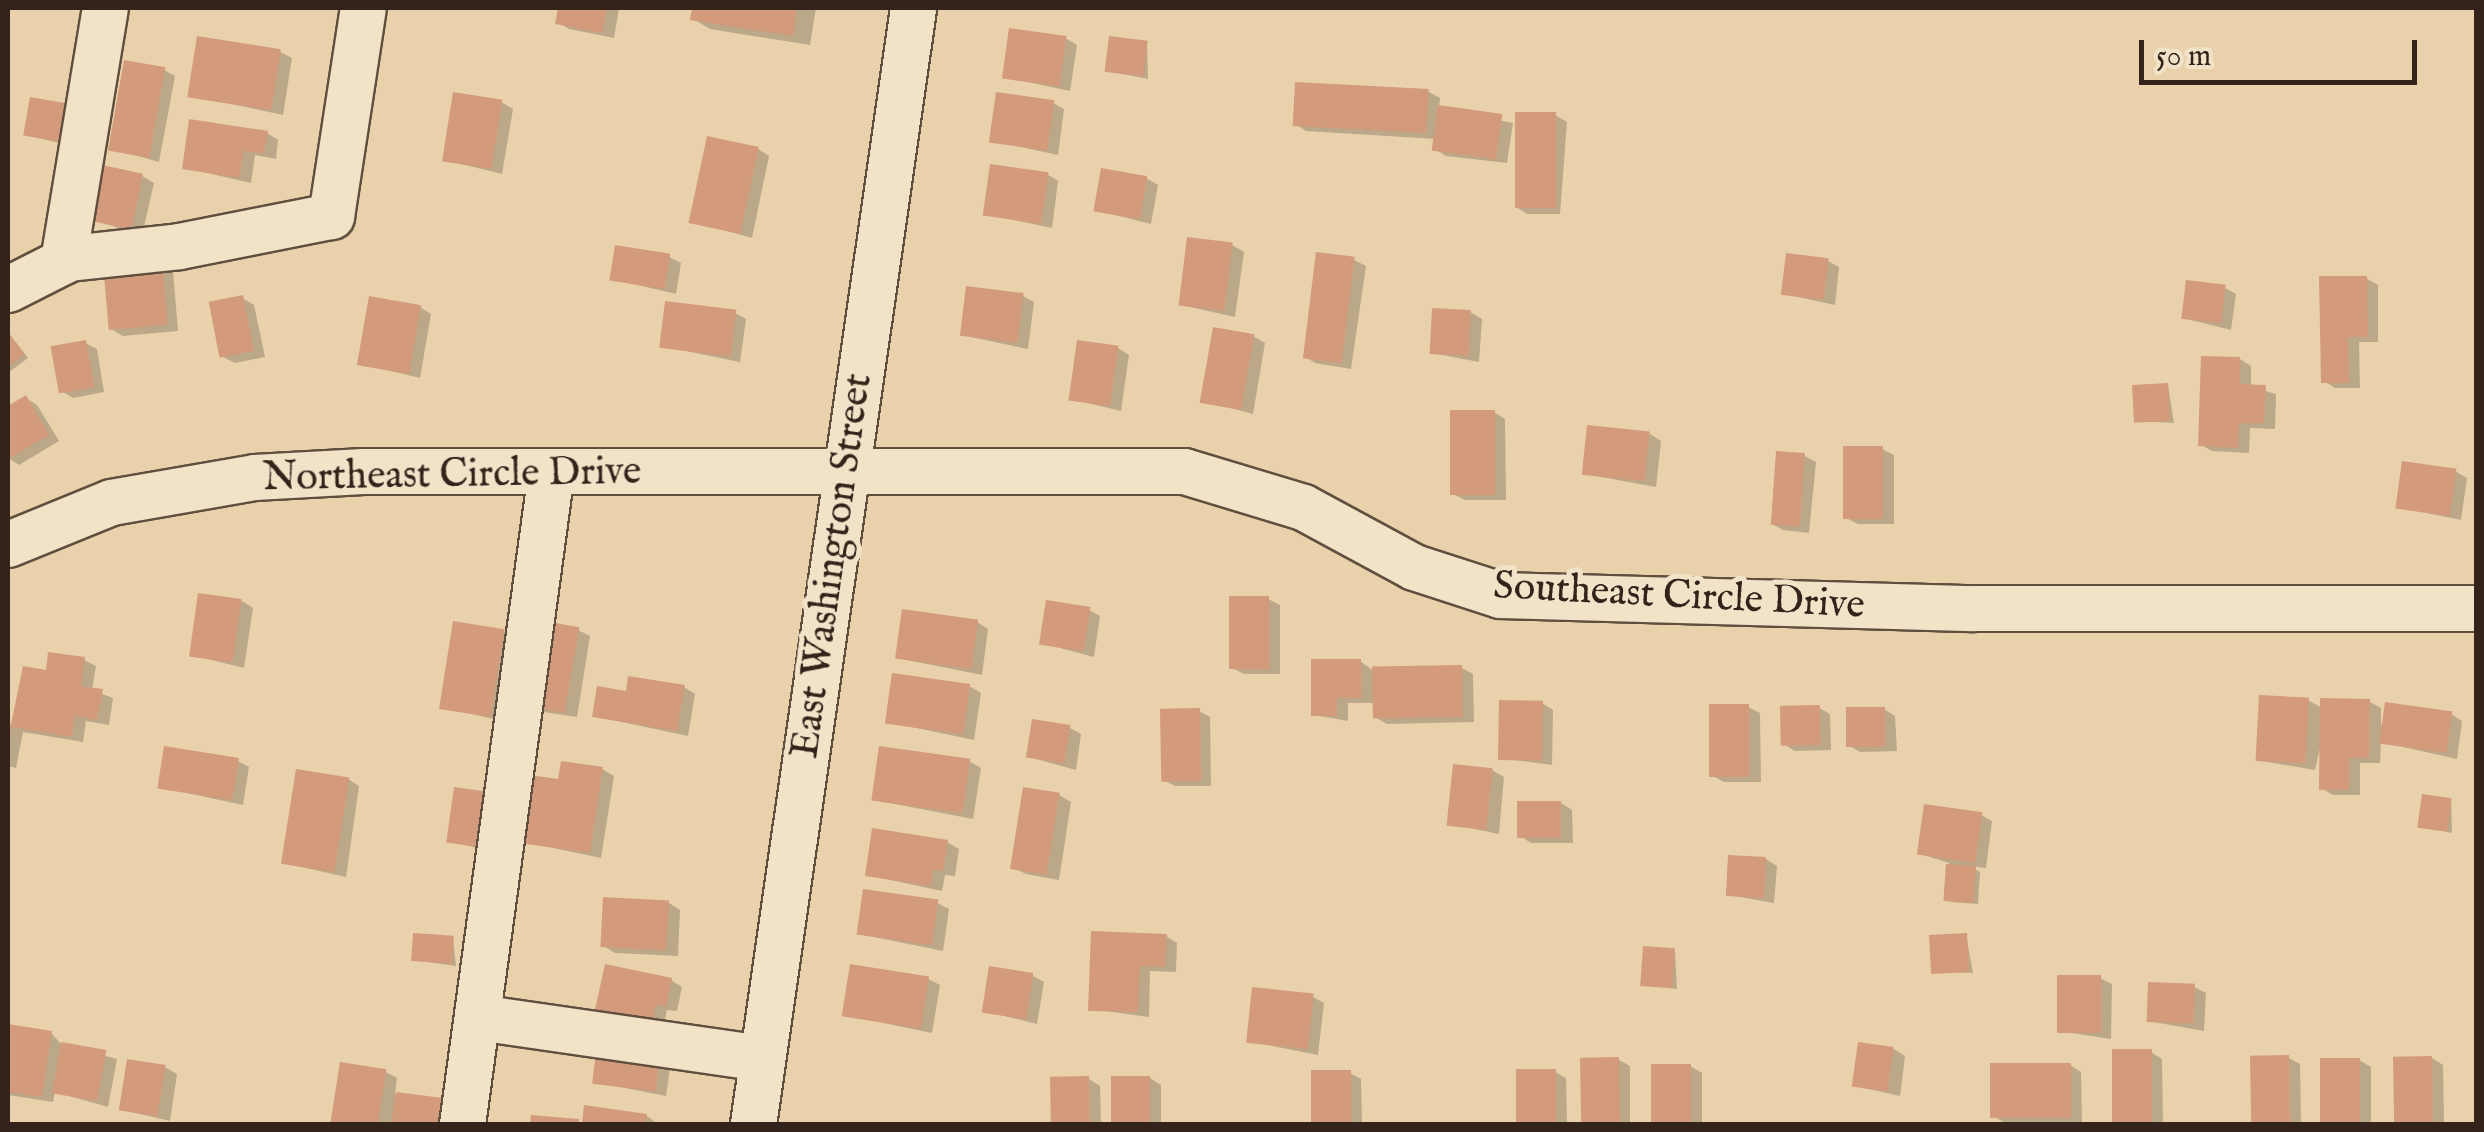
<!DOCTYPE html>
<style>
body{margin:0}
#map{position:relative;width:2484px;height:1132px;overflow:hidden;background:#e9d2ab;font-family:"IM FELL English",serif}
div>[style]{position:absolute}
.shadow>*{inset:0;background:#0003}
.building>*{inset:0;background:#d39a7b;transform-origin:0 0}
.roads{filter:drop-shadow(2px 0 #604f3f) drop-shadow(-2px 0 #604f3f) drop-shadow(0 2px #604f3f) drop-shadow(0 -2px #604f3f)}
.minor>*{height:45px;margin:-22.5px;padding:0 22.5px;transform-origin:22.5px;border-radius:22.5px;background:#f1e2c8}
span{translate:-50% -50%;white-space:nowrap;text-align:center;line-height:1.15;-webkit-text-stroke:10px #f1e2c8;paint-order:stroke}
.street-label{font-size:40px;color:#33231b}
.frame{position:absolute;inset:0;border:10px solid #33231b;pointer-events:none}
.scale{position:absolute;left:2139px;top:40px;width:278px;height:45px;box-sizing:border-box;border:5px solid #33231b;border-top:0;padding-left:12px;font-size:30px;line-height:35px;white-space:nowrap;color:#33231b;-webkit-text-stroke:8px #f1e2c8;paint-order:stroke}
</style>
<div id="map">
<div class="shadow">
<div style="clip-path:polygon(561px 8px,619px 8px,614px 38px,569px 29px,558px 22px)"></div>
<div style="clip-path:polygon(695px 8px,816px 8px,810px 45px,710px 29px,693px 19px)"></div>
<div style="clip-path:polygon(1065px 38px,1077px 45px,1070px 91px,1004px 77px)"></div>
<div style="clip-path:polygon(1147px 44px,1148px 79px,1107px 71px)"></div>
<div style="clip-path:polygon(280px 52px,292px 58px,283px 115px,190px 95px)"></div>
<div style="clip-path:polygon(164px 70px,175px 76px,159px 162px,110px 148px)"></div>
<div style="clip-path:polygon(1429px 92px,1440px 98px,1439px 108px,1513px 123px,1507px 163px,1446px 156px,1435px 149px,1436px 139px,1306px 131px,1295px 124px)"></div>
<div style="clip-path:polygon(501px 102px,513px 109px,502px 174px,445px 160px)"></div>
<div style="clip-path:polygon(1053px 103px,1064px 109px,1058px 155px,992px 141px)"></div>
<div style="clip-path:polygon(69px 106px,76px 147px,26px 135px)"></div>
<div style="clip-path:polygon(1555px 115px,1567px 122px,1560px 214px,1527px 214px,1516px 207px)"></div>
<div style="clip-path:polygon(267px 133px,278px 140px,276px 159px,255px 155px,251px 183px,185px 168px)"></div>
<div style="clip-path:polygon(758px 149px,769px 156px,752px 238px,692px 221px)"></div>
<div style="clip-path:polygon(1047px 174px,1058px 181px,1052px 228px,985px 214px)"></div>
<div style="clip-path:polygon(142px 176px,154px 183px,142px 235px,93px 220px)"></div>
<div style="clip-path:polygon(1146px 178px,1158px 185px,1151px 224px,1096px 210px)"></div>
<div style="clip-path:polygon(1232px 245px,1244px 252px,1235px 317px,1181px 305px)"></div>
<div style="clip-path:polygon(669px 257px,681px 263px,676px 294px,612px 279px)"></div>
<div style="clip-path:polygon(1354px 260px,1366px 266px,1351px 369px,1315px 363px,1304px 356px)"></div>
<div style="clip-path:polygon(1828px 261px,1839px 267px,1835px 305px,1784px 294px)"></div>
<div style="clip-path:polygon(161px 264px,173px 271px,178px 331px,123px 336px,111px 329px)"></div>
<div style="clip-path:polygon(2366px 278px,2378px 285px,2378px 342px,2359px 342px,2360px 388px,2335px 388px,2324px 381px)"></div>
<div style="clip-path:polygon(2225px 288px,2236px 294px,2231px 330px,2183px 318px)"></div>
<div style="clip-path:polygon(1023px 296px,1034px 302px,1028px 349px,962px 335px)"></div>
<div style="clip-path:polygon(242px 298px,254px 305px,265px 357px,235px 363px,223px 357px)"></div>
<div style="clip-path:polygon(420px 307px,431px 314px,420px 378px,361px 364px)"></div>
<div style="clip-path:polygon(1470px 312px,1482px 319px,1479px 362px,1432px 353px)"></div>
<div style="clip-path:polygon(735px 313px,746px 319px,740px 362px,661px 346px)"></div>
<div style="clip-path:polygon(8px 332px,28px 358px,8px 373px)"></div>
<div style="clip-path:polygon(1253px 336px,1265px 343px,1253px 414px,1204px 401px)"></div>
<div style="clip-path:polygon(85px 343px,97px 349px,104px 392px,73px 398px,62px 391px)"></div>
<div style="clip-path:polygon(1118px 348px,1129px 355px,1121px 411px,1071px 399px)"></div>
<div style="clip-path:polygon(2240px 359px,2251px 366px,2251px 387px,2276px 394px,2275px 429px,2250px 428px,2249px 453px,2212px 451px,2201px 445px)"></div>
<div style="clip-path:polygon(2168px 386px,2174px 423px,2136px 421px)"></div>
<div style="clip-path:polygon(26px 398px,37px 405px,59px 441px,19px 465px,8px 458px,8px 409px)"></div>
<div style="clip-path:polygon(1494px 412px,1505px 419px,1506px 500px,1465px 500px,1453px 494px)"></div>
<div style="clip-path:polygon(1650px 434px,1661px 441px,1656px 487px,1585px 474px)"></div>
<div style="clip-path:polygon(1882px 449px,1894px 455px,1894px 524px,1858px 524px,1846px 518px)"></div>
<div style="clip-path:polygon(1805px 456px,1816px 462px,1809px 533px,1783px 530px,1772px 524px)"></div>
<div style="clip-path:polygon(2455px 471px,2467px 478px,2461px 520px,2398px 507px)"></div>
<div style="clip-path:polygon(1268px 599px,1280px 605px,1280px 674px,1244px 674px,1232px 668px)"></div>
<div style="clip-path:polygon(242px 601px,253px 608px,244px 668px,191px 655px)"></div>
<div style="clip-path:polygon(1089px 610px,1100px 616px,1094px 657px,1041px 643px)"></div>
<div style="clip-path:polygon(977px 622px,988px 629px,982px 675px,897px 658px)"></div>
<div style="clip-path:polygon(578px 630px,590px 636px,577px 717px,544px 712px,533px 706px)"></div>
<div style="clip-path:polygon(503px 631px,514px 638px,502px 721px,443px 707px)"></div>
<div style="clip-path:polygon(84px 660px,96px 666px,92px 690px,113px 698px,109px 725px,86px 721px,83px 742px,23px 732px,16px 768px,8px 766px,8px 724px,15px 725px,48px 672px)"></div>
<div style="clip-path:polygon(1360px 661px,1372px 670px,1462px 668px,1473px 674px,1474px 722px,1387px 724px,1375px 717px,1375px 703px,1348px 703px,1348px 721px,1314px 715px)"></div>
<div style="clip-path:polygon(969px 686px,981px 693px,974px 740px,888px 722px)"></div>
<div style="clip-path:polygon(684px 687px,695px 694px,688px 736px,594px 716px,628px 694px)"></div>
<div style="clip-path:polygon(2308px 700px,2322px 708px,2370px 702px,2381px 708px,2381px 725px,2451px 714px,2462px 721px,2457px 759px,2381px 742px,2380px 763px,2360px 763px,2360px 795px,2333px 795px,2321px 788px,2322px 739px,2315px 770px,2256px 760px)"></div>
<div style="clip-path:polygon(1542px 703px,1553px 710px,1552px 765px,1501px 758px)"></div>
<div style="clip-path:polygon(1748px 707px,1760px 713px,1761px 782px,1724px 782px,1713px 776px)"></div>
<div style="clip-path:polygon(1819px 708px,1830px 714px,1831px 750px,1795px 751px,1783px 744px)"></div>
<div style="clip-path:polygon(1884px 709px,1895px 716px,1897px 751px,1860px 752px,1849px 746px)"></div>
<div style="clip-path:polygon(1199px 711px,1210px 717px,1211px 786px,1175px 786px,1163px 780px)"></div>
<div style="clip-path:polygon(1070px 728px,1081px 734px,1076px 770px,1029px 757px)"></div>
<div style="clip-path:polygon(238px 761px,249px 767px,243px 805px,159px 787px)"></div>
<div style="clip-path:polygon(969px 761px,981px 768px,973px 819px,874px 800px)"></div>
<div style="clip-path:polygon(602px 769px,614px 776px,601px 858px,515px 840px,560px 782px)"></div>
<div style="clip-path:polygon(1492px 770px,1504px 777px,1499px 834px,1450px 824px)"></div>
<div style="clip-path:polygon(348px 779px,359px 786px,346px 877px,284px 863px)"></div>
<div style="clip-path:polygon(456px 789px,498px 853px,449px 841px)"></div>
<div style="clip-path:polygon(1059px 795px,1071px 802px,1059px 880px,1026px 874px,1014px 868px)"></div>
<div style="clip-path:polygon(2451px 801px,2452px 833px,2421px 826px)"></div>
<div style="clip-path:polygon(1561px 803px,1572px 810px,1573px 843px,1531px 843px,1520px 836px)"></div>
<div style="clip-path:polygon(1981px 815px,1992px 821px,1986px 868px,1970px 866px,1980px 872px,1978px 904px,1951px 902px,1949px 863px,1920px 854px)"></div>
<div style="clip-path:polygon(947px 842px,959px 849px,955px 876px,945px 875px,942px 891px,867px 875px)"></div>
<div style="clip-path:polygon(1766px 859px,1777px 866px,1774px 903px,1729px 895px)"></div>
<div style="clip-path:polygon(669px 903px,680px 910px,678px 956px,615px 953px,604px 946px)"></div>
<div style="clip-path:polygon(937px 903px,949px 909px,943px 951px,859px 934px)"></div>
<div style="clip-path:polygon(1966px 935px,1973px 973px,1934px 972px)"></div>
<div style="clip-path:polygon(1166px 936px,1177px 943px,1176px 972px,1150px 971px,1149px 1017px,1091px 1009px)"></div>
<div style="clip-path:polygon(453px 939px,456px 966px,413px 960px)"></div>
<div style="clip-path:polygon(1675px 951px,1677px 989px,1642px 984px)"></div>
<div style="clip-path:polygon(1033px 976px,1044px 982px,1037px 1024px,984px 1011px)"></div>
<div style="clip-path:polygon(2100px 978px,2112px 984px,2111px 1039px,2058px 1031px)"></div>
<div style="clip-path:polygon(928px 979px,940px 985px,932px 1033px,845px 1015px)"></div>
<div style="clip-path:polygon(671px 980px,682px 987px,677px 1011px,667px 1010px,663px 1030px,608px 1020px)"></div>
<div style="clip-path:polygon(2194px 987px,2206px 993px,2204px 1031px,2148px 1021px)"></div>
<div style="clip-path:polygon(1313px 997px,1324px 1003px,1318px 1055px,1248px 1041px)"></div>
<div style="clip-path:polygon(8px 1026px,51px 1033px,62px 1045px,117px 1059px,108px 1107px,55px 1092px,53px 1102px,8px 1095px)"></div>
<div style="clip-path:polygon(1894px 1049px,1905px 1056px,1900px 1096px,1855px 1086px)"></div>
<div style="clip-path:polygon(2151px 1052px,2162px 1059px,2163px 1124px,2121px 1124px,2115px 1121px)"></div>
<div style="clip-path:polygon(2252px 1058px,2289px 1058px,2300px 1064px,2301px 1124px,2253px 1124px)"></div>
<div style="clip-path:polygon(2432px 1058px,2443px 1065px,2444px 1124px,2396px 1124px,2395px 1059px)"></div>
<div style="clip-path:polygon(1582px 1060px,1619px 1060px,1630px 1066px,1630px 1124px,1583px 1124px)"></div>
<div style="clip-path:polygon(2359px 1060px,2371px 1067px,2371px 1124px,2323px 1124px,2323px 1061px)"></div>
<div style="clip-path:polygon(671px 1061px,666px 1096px,595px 1082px)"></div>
<div style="clip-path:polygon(343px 1065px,386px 1072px,397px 1078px,395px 1094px,443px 1100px,452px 1124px,335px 1124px)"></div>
<div style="clip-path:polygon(2070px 1065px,2081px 1072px,2082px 1123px,2005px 1123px,1993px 1116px)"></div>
<div style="clip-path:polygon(1690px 1066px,1702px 1073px,1702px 1124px,1654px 1124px,1654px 1067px)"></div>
<div style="clip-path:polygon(165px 1067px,177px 1074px,170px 1121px,123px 1110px)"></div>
<div style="clip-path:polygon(1518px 1072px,1555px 1072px,1566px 1078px,1567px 1124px,1519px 1124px)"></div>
<div style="clip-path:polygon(1313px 1073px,1350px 1073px,1361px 1079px,1362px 1124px,1314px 1124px)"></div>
<div style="clip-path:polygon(1150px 1078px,1161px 1085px,1161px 1124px,1114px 1124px,1113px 1079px)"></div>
<div style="clip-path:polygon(1089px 1079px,1100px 1086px,1101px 1124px,1053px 1124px,1052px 1080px)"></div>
<div style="clip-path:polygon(586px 1108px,647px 1116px,658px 1124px,584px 1124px)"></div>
</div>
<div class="building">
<div style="clip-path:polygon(558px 8px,607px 8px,602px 33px,555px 24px)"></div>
<div style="clip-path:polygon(692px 8px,797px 8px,793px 36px,690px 20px)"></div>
<div style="left:1009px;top:28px;width:58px;height:51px;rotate:8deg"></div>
<div style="left:197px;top:36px;width:85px;height:62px;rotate:9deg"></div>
<div style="left:1109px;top:36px;width:39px;height:36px;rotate:7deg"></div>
<div style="left:124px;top:60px;width:42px;height:92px;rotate:10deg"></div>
<div style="left:1295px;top:82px;width:134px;height:44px;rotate:3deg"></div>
<div style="left:453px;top:92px;width:50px;height:70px;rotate:9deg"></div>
<div style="left:996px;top:92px;width:59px;height:51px;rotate:8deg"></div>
<div style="left:30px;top:97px;width:41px;height:39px;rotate:10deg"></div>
<div style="left:1438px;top:105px;width:65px;height:46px;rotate:8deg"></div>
<div style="left:1515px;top:112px;width:41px;height:96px"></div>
<div style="clip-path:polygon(189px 119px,268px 131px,264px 154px,244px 151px,239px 178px,182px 169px)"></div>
<div style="left:707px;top:136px;width:53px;height:89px;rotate:12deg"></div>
<div style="left:990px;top:164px;width:59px;height:52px;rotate:8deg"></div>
<div style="left:102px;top:165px;width:42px;height:57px;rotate:12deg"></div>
<div style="left:1101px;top:168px;width:47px;height:44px;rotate:10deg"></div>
<div style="left:1187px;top:237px;width:46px;height:69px;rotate:7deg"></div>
<div style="left:615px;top:245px;width:56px;height:36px;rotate:9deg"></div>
<div style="left:1316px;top:252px;width:39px;height:107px;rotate:7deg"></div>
<div style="left:1786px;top:253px;width:43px;height:42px;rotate:7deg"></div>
<div style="left:162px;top:261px;width:64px;height:59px;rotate:85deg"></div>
<div style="clip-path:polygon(2319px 276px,2367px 276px,2368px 337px,2348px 337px,2349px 383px,2321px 383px)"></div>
<div style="left:2186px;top:280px;width:40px;height:39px;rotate:7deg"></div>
<div style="left:966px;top:286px;width:58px;height:50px;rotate:7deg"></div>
<div style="left:243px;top:295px;width:57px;height:35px;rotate:79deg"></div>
<div style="left:369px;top:296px;width:53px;height:70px;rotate:10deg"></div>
<div style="left:665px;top:301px;width:72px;height:47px;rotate:7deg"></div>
<div style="left:1432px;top:308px;width:39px;height:46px;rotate:3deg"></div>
<div style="left:1213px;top:327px;width:42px;height:77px;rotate:10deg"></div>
<div style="clip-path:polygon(8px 332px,24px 354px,8px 367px)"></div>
<div style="left:86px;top:340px;width:48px;height:36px;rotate:80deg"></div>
<div style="left:1077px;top:340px;width:42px;height:61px;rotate:8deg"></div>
<div style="clip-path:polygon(2201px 356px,2240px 357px,2240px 384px,2266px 385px,2264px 423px,2239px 423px,2238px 448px,2198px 446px)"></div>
<div style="left:2168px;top:383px;width:38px;height:36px;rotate:87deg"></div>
<div style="clip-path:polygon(26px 395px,49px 435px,8px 459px,8px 406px)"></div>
<div style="left:1450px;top:410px;width:45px;height:85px"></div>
<div style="left:1587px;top:425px;width:63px;height:50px;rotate:6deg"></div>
<div style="left:1883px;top:446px;width:73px;height:40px;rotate:90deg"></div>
<div style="left:1776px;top:451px;width:29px;height:74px;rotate:4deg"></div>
<div style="left:2402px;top:461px;width:55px;height:48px;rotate:8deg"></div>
<div style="left:198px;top:593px;width:44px;height:64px;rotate:8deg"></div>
<div style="left:1269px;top:596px;width:73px;height:40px;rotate:90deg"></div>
<div style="left:1046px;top:600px;width:45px;height:45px;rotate:9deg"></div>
<div style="left:902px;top:609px;width:77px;height:50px;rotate:8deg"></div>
<div style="left:453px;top:621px;width:52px;height:89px;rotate:9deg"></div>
<div style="left:544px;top:621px;width:36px;height:87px;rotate:10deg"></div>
<div style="clip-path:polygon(48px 652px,85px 657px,81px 686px,103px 689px,97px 720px,75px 716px,72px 737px,12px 727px,8px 739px,23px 666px,46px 670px)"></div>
<div style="clip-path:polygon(1311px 659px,1361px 659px,1362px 698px,1337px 698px,1337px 716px,1311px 716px)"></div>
<div style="left:1462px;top:665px;width:52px;height:90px;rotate:89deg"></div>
<div style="left:892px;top:673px;width:79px;height:51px;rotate:8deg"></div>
<div style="clip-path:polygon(628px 676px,685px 685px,677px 731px,592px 717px,597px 686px,626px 691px)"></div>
<div style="left:2259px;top:695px;width:50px;height:66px;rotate:3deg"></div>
<div style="clip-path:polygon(2320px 698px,2370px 699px,2369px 758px,2349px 758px,2349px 790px,2319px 790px)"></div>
<div style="left:1499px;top:700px;width:44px;height:60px;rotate:1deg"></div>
<div style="left:2385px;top:702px;width:68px;height:42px;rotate:8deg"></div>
<div style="left:1709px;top:704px;width:40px;height:73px"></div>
<div style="left:1820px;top:705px;width:40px;height:40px;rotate:89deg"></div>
<div style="left:1846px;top:707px;width:39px;height:40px"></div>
<div style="left:1200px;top:708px;width:73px;height:40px;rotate:89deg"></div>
<div style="left:1032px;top:719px;width:39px;height:39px;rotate:9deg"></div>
<div style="left:164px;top:746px;width:76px;height:43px;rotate:9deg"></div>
<div style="left:879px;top:746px;width:92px;height:55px;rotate:8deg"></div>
<div style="clip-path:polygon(561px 761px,603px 767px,590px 853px,513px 842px,523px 774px,558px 779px)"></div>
<div style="left:1453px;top:764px;width:40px;height:62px;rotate:6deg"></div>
<div style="left:296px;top:769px;width:54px;height:96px;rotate:9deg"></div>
<div style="left:454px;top:787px;width:41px;height:56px;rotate:8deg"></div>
<div style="left:1023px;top:787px;width:37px;height:83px;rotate:9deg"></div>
<div style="left:2422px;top:794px;width:30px;height:34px;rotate:8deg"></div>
<div style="left:1517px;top:801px;width:44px;height:37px"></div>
<div style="left:1924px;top:804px;width:59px;height:51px;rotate:8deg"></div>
<div style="clip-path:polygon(872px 828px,948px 840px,943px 871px,933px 870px,931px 886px,865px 876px)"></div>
<div style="left:1728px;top:855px;width:38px;height:41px;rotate:3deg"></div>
<div style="left:1946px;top:864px;width:30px;height:37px;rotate:4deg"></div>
<div style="left:863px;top:889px;width:76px;height:46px;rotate:8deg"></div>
<div style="left:603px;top:897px;width:66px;height:50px;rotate:3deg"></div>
<div style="clip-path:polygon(1091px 931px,1167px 934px,1165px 967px,1140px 966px,1138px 1012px,1088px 1011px)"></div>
<div style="left:413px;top:933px;width:41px;height:28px;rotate:4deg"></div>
<div style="left:1967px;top:933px;width:39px;height:38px;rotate:87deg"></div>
<div style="left:1643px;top:946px;width:32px;height:40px;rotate:4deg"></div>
<div style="clip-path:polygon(605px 964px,672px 978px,666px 1007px,656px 1005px,652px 1026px,594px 1014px)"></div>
<div style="left:850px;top:964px;width:80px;height:53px;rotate:9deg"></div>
<div style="left:989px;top:966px;width:45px;height:47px;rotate:9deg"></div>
<div style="left:2057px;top:975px;width:44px;height:58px"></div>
<div style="left:2148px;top:982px;width:47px;height:40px;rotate:2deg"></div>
<div style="left:1252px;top:987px;width:62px;height:56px;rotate:6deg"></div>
<div style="clip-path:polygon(8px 1024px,52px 1031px,42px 1097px,8px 1092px)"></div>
<div style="left:61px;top:1042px;width:46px;height:52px;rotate:10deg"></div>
<div style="left:1858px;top:1042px;width:36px;height:45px;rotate:8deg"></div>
<div style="left:597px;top:1044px;width:64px;height:40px;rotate:7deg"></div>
<div style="left:2152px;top:1049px;width:73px;height:40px;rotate:90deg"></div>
<div style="left:2289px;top:1055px;width:69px;height:39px;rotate:89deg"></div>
<div style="left:2432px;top:1056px;width:68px;height:39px;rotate:89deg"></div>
<div style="left:1619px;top:1057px;width:67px;height:39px;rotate:89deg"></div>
<div style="left:2320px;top:1058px;width:40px;height:66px"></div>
<div style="left:127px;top:1059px;width:39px;height:52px;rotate:9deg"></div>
<div style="left:340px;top:1062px;width:47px;height:63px;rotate:9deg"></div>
<div style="left:1990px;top:1063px;width:81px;height:55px"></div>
<div style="left:1651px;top:1064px;width:40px;height:60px"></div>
<div style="left:1556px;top:1069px;width:55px;height:40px;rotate:90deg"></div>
<div style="left:1351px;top:1070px;width:54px;height:40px;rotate:90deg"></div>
<div style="left:1089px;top:1076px;width:48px;height:39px;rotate:89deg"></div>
<div style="left:1111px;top:1076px;width:39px;height:48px"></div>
<div style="clip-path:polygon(396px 1092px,443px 1098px,440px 1124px,391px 1124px)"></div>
<div style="clip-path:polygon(584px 1105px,647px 1114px,646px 1124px,582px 1124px)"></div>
<div style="clip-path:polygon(531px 1115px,579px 1119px,579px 1124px,530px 1124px)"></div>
</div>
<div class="roads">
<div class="minor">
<div style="left:63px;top:261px;width:256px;rotate:-80.6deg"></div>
<div style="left:8px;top:289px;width:68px;rotate:-26.9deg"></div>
<div style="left:69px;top:258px;width:111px;rotate:-6.2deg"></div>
<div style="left:179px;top:246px;width:155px;rotate:-11.2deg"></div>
<div style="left:331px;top:216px;width:210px;rotate:-81.3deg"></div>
<div style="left:8px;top:544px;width:111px;rotate:-22.2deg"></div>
<div style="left:111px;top:502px;width:145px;rotate:-9.9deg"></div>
<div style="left:254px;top:477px;width:109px;rotate:-3.2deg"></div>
<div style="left:363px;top:471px;width:821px"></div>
<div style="left:1184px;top:471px;width:124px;rotate:16.8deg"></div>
<div style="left:1303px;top:507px;width:126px;rotate:28.4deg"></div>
<div style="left:1414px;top:567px;width:90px;rotate:18deg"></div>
<div style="left:1500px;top:595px;width:474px;rotate:1.6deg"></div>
<div style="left:1974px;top:608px;width:502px"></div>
<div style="left:477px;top:1017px;width:288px;rotate:8.2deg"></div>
<div style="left:462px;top:1124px;width:658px;rotate:-82.23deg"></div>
<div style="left:753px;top:1124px;width:1127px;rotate:-81.84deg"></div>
</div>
</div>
<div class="street-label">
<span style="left:452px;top:476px;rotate:-1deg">Northeast Circle Drive</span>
<span style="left:833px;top:566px;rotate:-82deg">East Washington Street</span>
<span style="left:1679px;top:597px;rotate:3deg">Southeast Circle Drive</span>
</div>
<div class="frame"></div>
<div class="scale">50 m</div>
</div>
